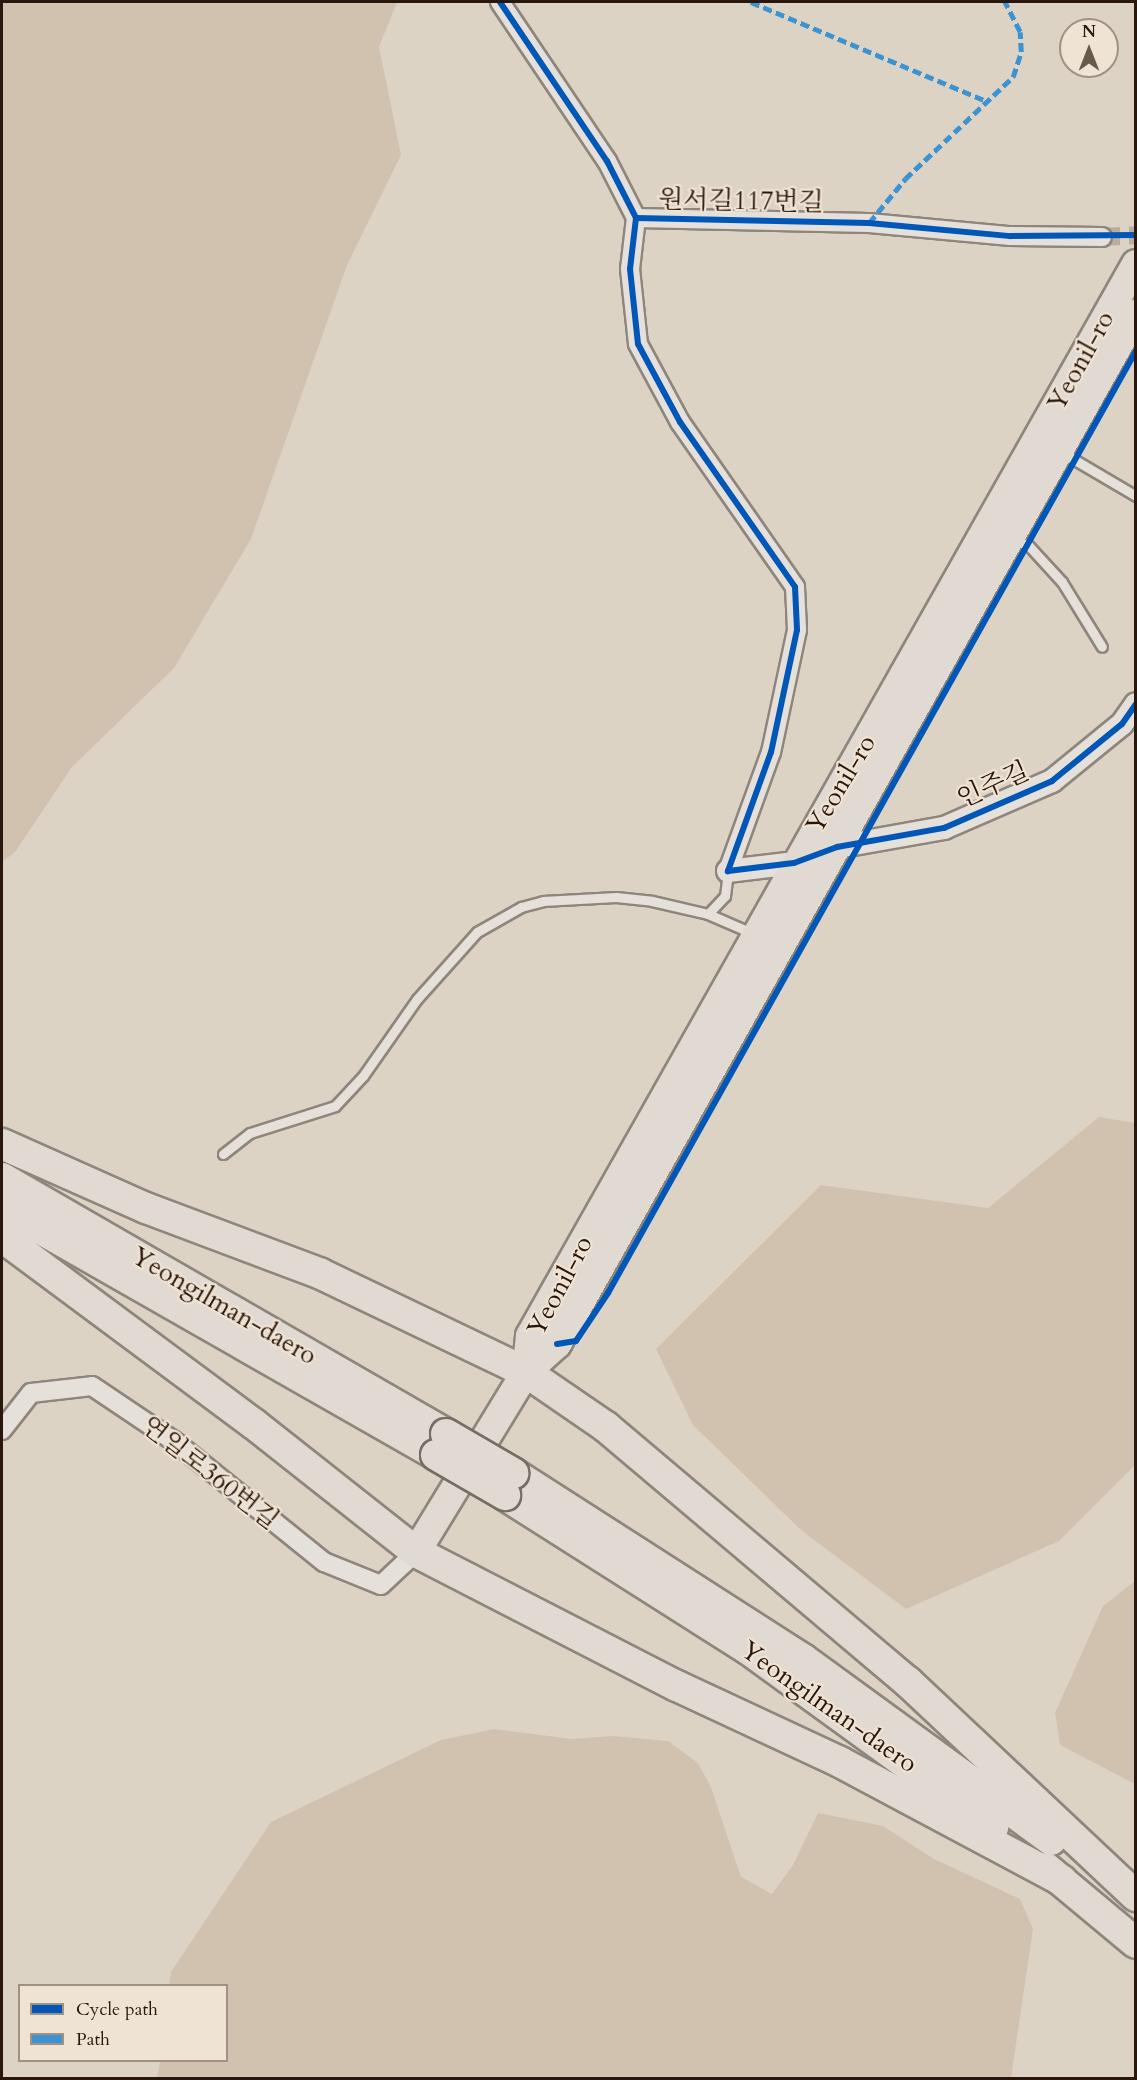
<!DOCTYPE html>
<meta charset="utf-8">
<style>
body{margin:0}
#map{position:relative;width:1137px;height:2080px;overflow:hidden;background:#ddd3c5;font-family:Cardo,"Noto Serif KR",serif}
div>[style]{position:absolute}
.green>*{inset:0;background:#d1c2af}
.minor-tunnel>*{height:18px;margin-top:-9px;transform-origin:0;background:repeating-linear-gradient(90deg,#b9ada0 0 18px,transparent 0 27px)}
.roads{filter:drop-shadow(2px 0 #8e867d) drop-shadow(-2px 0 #8e867d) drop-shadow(0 2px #8e867d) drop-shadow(0 -2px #8e867d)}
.service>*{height:9px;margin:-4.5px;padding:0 4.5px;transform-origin:4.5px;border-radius:4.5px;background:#e5e0d9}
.minor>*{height:18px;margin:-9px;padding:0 9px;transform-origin:9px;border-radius:9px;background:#e5e0d9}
.tertiary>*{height:22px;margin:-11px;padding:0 11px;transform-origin:11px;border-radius:11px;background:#e5e0d9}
.primary>*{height:28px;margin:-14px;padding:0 14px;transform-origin:14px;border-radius:14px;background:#e0dad2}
.trunk>*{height:30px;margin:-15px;padding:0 15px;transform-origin:15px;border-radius:15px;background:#e0dad2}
.bridges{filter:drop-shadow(2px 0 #756d65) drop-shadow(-2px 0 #756d65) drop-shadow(0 2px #756d65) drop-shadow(0 -2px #756d65)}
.trunk-bridge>*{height:30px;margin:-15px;padding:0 15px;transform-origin:15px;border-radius:15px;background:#e0dad2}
.quiet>*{height:4.5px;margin-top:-2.25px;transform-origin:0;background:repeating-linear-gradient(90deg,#3c93d2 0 9px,transparent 0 13.5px)}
.cycleway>*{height:6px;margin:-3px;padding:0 3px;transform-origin:3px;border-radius:3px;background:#0057b8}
span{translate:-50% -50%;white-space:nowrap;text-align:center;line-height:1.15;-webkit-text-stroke:4.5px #efe3d3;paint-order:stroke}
.street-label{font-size:26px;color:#29170d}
.frame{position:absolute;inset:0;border:3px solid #29170d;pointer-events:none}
.legend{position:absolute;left:18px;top:1984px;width:210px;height:78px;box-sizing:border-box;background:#efe3d3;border:2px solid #a09184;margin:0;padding:8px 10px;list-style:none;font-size:18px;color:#29170d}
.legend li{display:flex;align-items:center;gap:12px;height:30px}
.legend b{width:30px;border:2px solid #a09184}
.north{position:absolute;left:1059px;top:18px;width:60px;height:60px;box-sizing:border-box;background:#efe3d3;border:2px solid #a09184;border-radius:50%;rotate:0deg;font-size:16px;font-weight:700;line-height:24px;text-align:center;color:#29170d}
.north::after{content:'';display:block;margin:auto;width:21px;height:27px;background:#68594d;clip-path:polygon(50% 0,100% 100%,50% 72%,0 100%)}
</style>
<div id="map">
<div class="green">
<div style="clip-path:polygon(2px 2px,397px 2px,379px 47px,401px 155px,347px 265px,251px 539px,174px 668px,72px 767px,15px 852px,2px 862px)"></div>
<div style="clip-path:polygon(1099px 1117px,1135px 1123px,1135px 1465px,1059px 1541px,906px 1609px,801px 1530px,693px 1425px,656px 1349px,821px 1185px,988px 1208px)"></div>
<div style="clip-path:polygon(1135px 1581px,1135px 1784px,1060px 1745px,1055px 1713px,1103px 1606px)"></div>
<div style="clip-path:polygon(494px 1729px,572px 1739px,613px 1736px,668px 1741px,698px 1763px,711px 1787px,741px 1877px,772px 1894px,793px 1865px,818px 1813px,883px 1826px,934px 1859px,1020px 1899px,1033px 1929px,1011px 2078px,157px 2078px,160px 2061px,226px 2060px,226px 1986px,169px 1985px,171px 1972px,271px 1822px,441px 1740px)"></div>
</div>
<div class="minor-tunnel">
<div style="left:1102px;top:237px;width:34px;rotate:-3deg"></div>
</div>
<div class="roads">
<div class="service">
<div style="left:1063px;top:453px;width:85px;rotate:30.5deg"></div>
<div style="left:1012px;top:539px;width:18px;rotate:22deg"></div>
<div style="left:1029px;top:546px;width:49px;rotate:47.5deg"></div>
<div style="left:1062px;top:582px;width:76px;rotate:58.4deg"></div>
<div style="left:708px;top:914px;width:25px;rotate:-47deg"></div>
<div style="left:725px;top:896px;width:25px;rotate:-83deg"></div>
<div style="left:223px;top:1154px;width:34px;rotate:-38deg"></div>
<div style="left:250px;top:1133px;width:89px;rotate:-17.6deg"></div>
<div style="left:335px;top:1106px;width:41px;rotate:-47deg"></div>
<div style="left:363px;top:1076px;width:94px;rotate:-55deg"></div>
<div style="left:417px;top:999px;width:90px;rotate:-48.2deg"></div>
<div style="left:477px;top:932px;width:51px;rotate:-29.6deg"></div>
<div style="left:521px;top:907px;width:23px;rotate:-15deg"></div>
<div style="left:543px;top:901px;width:73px;rotate:-3.1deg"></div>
<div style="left:616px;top:897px;width:36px;rotate:6deg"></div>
<div style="left:652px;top:901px;width:57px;rotate:13.1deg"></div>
<div style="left:708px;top:914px;width:50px;rotate:23.5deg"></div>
</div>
<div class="minor">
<div style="left:500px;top:2px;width:192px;rotate:56.1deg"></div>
<div style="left:607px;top:161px;width:64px;rotate:63deg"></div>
<div style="left:636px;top:218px;width:233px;rotate:1.2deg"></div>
<div style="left:869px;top:223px;width:142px;rotate:5.3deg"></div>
<div style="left:1010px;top:236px;width:92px;rotate:0.6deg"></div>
<div style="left:636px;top:218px;width:51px;rotate:96.7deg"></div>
<div style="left:630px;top:269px;width:75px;rotate:83.9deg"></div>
<div style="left:638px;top:344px;width:89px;rotate:61.7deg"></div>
<div style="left:680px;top:422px;width:201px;rotate:55.1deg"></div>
<div style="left:795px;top:587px;width:43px;rotate:87.3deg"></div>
<div style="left:797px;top:630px;width:125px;rotate:102deg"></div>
<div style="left:771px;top:752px;width:127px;rotate:109.9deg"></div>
<div style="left:2px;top:1430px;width:47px;rotate:-51.9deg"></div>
<div style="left:31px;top:1393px;width:61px;rotate:-6.5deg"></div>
<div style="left:92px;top:1386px;width:99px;rotate:33.9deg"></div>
<div style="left:174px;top:1441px;width:193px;rotate:38.9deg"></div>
<div style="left:324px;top:1562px;width:61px;rotate:22deg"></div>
<div style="left:381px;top:1585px;width:48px;rotate:-43.3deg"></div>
</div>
<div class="tertiary">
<div style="left:728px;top:871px;width:66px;rotate:-6.9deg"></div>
<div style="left:794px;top:863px;width:46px;rotate:-20.4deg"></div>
<div style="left:837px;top:847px;width:109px;rotate:-10.1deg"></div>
<div style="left:944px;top:828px;width:118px;rotate:-23.5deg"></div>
<div style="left:1052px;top:781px;width:90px;rotate:-39.2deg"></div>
<div style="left:1122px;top:724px;width:24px;rotate:-55deg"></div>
</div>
<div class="primary">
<div style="left:1136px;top:264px;width:1231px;rotate:119.48deg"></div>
<div style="left:530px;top:1336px;width:36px;rotate:96deg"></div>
<div style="left:526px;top:1372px;width:42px;rotate:-42.1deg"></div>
<div style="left:557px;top:1344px;width:1182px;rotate:-60.66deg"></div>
<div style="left:416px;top:1552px;width:211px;rotate:-58.6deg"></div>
</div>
<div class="trunk">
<div style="left:2px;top:1144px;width:158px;rotate:24deg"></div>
<div style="left:146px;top:1208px;width:185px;rotate:20.6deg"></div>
<div style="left:319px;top:1273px;width:229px;rotate:25.6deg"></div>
<div style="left:526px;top:1372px;width:97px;rotate:34.5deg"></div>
<div style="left:606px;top:1427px;width:395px;rotate:40.2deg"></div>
<div style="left:908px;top:1682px;width:313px;rotate:43.2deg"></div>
<div style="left:2px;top:1178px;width:513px;rotate:29.97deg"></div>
<div style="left:2px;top:1207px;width:500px;rotate:29.7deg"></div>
<div style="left:2px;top:1237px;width:314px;rotate:36.6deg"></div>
<div style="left:254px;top:1424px;width:206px;rotate:38.3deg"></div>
<div style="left:416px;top:1552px;width:293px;rotate:27.2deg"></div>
<div style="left:677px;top:1686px;width:180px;rotate:25deg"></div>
<div style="left:840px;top:1762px;width:251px;rotate:28.1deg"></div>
<div style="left:513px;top:1473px;width:345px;rotate:32.7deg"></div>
<div style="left:803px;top:1659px;width:307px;rotate:36.1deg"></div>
<div style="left:505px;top:1495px;width:288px;rotate:32.4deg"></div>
<div style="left:748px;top:1649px;width:303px;rotate:36deg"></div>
<div style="left:1046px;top:1868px;width:117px;rotate:39.8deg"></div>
</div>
</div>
<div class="bridges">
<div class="trunk-bridge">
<div style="left:446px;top:1434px;width:78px;rotate:30.2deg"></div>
<div style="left:436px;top:1455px;width:80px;rotate:30.1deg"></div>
</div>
</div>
<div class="quiet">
<div style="left:751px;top:2px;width:256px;rotate:22.8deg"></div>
<div style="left:869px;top:223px;width:57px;rotate:-50.7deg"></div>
<div style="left:905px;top:179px;width:149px;rotate:-43.4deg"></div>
<div style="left:1013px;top:77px;width:26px;rotate:-72deg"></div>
<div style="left:1021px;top:52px;width:20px;rotate:-93deg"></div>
<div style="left:1020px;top:32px;width:34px;rotate:-117deg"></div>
</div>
<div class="cycleway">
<div style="left:500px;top:2px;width:192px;rotate:56.1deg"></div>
<div style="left:607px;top:161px;width:64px;rotate:63deg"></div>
<div style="left:636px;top:218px;width:233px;rotate:1.2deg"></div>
<div style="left:869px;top:223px;width:142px;rotate:5.3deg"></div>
<div style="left:1010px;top:236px;width:126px;rotate:-0.5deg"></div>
<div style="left:636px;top:218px;width:51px;rotate:96.7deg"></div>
<div style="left:630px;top:269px;width:75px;rotate:83.9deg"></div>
<div style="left:638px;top:344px;width:89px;rotate:61.7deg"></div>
<div style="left:680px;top:422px;width:201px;rotate:55.1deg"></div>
<div style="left:795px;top:587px;width:43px;rotate:87.3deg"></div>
<div style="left:797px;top:630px;width:125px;rotate:102deg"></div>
<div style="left:771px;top:752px;width:127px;rotate:109.9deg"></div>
<div style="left:728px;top:871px;width:66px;rotate:-6.9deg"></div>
<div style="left:794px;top:863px;width:46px;rotate:-20.4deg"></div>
<div style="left:837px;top:847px;width:109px;rotate:-10.1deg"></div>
<div style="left:944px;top:828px;width:118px;rotate:-23.5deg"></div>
<div style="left:1052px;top:781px;width:90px;rotate:-39.2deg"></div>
<div style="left:1122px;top:724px;width:24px;rotate:-55deg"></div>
<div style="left:557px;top:1344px;width:19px;rotate:-9deg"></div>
<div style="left:576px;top:1341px;width:58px;rotate:-56.3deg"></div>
<div style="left:608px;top:1293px;width:1080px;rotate:-60.73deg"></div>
</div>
<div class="street-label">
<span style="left:741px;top:201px;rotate:1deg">원서길117번길</span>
<span style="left:1081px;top:361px;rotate:-61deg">Yeonil-ro</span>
<span style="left:841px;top:784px;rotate:-59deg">Yeonil-ro</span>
<span style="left:993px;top:785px;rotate:-24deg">인주길</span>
<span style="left:560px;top:1286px;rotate:-62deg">Yeonil-ro</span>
<span style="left:224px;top:1306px;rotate:30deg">Yeongilman-daero</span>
<span style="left:210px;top:1473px;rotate:38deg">연일로360번길</span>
<span style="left:829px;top:1707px;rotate:35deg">Yeongilman-daero</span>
</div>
<div class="frame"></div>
<ul class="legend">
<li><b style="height:8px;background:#0057b8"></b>Cycle path</li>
<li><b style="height:8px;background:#3c93d2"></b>Path</li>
</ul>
<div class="north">N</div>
</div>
